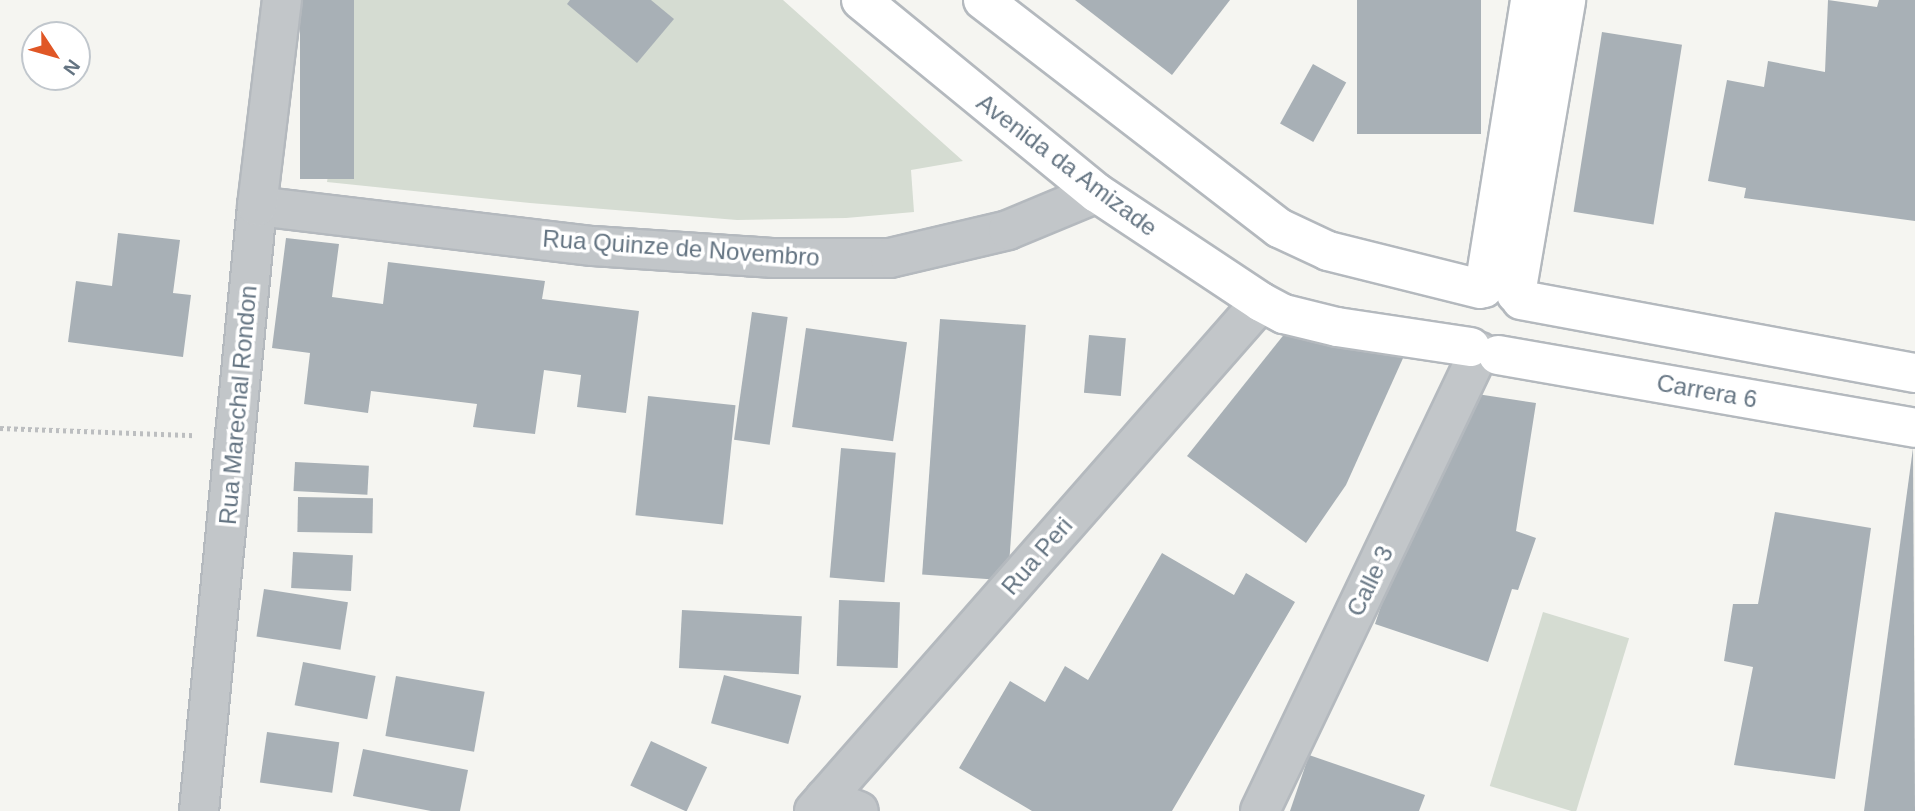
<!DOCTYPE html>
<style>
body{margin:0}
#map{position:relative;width:1915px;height:811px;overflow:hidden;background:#f5f5f1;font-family:Helvetica,sans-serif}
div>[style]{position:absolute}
.green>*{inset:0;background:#d5dcd2;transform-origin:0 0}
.building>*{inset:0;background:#a8b0b6;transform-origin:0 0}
.path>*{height:4.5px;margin-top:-2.25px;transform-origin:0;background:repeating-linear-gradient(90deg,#bcbec0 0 3.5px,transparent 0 7px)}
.roads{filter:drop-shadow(2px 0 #b4b9be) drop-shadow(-2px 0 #b4b9be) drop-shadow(0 2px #b4b9be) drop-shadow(0 -2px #b4b9be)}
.street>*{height:38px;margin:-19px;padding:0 19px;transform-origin:19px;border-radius:19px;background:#c2c6c9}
.secondary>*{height:38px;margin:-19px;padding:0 19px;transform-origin:19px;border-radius:19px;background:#fff}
span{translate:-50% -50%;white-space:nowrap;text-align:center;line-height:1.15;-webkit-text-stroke:7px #fff;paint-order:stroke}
.street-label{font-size:24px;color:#647482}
.north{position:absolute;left:21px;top:21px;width:70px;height:70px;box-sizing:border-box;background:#fff;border:2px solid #c1c7cd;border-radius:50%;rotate:126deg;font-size:19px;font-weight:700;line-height:28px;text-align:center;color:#647482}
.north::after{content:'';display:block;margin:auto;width:24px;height:32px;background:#e05726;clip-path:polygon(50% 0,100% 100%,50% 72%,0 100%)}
</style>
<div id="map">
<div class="green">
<div style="clip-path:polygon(354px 0,783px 0,963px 161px,911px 170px,914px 212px,846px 218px,737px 220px,530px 203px,327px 182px)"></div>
<div style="left:1543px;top:612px;width:90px;height:182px;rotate:17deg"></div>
</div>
<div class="building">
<div style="left:300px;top:0;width:54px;height:179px"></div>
<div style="clip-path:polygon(570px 0,651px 0,674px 19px,637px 63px,567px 4px)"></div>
<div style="clip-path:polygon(1075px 0,1230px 0,1172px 75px)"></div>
<div style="left:1357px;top:0;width:124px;height:134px"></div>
<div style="clip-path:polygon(1828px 0,1877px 7px,1879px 0,1915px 0,1915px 221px,1744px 198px,1746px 188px,1708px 181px,1727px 80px,1764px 87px,1768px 61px,1825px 72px)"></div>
<div style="left:1602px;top:32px;width:81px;height:182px;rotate:9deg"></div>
<div style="left:1313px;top:64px;width:38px;height:68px;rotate:29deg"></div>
<div style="clip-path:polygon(118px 233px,180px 240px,173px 293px,191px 295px,183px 357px,68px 342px,76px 281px,112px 286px)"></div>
<div style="clip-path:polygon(286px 238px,339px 244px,332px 297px,383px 304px,388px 262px,545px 281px,542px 299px,639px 311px,626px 413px,577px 407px,581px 375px,544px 370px,535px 434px,473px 427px,477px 404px,371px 391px,368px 413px,304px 404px,310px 353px,272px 348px)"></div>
<div style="left:752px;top:312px;width:36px;height:129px;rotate:8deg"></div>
<div style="left:940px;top:319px;width:86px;height:256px;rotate:4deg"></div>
<div style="left:806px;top:328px;width:102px;height:100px;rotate:8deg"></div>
<div style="clip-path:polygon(1286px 332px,1404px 356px,1346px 485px,1306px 543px,1187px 456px)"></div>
<div style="left:1089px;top:335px;width:37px;height:58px;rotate:5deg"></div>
<div style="clip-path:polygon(1477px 394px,1536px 403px,1516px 531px,1536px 538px,1518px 590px,1512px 589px,1488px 662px,1375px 624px,1417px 498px)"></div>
<div style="left:648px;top:396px;width:88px;height:120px;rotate:6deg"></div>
<div style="left:841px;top:448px;width:55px;height:130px;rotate:5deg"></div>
<div style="clip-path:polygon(1913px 448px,1915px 811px,1864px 811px)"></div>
<div style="left:295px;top:462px;width:74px;height:29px;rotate:3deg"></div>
<div style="left:298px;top:497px;width:75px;height:35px;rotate:1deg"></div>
<div style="clip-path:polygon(1775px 512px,1871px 528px,1835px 779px,1734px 765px,1753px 667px,1724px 661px,1733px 604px,1758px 604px)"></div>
<div style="left:293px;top:552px;width:60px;height:36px;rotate:3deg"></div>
<div style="clip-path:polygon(1162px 553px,1234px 595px,1246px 573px,1295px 602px,1172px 811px,1032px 811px,959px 768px,1010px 681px,1045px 702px,1065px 666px,1088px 680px)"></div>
<div style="left:264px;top:589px;width:85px;height:48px;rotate:9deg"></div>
<div style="left:839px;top:600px;width:61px;height:66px;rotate:2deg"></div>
<div style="left:682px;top:610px;width:120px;height:58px;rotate:3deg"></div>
<div style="left:303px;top:662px;width:74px;height:44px;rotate:11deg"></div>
<div style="left:724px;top:675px;width:80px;height:50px;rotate:15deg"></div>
<div style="left:396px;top:676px;width:90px;height:61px;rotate:10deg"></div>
<div style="left:267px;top:732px;width:73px;height:51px;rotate:8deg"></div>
<div style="left:651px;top:741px;width:62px;height:49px;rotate:25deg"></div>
<div style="clip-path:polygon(363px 749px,468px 770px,460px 811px,431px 811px,353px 796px)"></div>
<div style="clip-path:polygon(1309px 755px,1425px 795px,1419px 811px,1290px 811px)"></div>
</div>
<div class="path">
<div style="left:0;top:428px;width:195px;rotate:2.1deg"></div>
</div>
<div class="roads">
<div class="street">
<div style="left:257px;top:206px;width:338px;rotate:6.8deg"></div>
<div style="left:593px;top:246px;width:179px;rotate:3.8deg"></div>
<div style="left:772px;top:258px;width:118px"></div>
<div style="left:890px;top:258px;width:121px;rotate:-13.3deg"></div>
<div style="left:1008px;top:230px;width:96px;rotate:-22.6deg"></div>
<div style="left:825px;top:798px;width:36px;rotate:21deg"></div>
<div style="left:199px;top:811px;width:608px;rotate:-84.52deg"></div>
<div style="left:257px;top:206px;width:208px;rotate:-83.1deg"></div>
<div style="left:814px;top:811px;width:677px;rotate:-48.71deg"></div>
<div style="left:1260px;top:811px;width:509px;rotate:-64.49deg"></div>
</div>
<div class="secondary">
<div style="left:861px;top:0;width:305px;rotate:39.3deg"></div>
<div style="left:1097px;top:193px;width:197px;rotate:33.6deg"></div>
<div style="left:1261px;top:302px;width:26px;rotate:28deg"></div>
<div style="left:1284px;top:314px;width:55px;rotate:13.8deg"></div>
<div style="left:1337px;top:327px;width:135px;rotate:8.5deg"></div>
<div style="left:983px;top:0;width:374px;rotate:37.6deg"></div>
<div style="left:1279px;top:228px;width:54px;rotate:25.1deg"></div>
<div style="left:1328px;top:251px;width:157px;rotate:14deg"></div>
<div style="left:1484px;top:288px;width:292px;rotate:-80.9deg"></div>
<div style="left:1516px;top:294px;width:298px;rotate:-80.3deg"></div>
<div style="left:1521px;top:300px;width:401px;rotate:10.5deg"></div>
<div style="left:1498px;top:355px;width:423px;rotate:9.9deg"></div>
</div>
</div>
<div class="street-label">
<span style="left:1067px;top:165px;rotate:37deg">Avenida da Amizade</span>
<span style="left:681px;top:248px;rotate:4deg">Rua Quinze de Novembro</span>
<span style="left:1707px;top:391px;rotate:10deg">Carrera 6</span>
<span style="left:238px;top:405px;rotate:-85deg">Rua Marechal Rondon</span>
<span style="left:1037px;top:556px;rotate:-49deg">Rua Peri</span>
<span style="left:1370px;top:581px;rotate:-64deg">Calle 3</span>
</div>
<div class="north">N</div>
</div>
